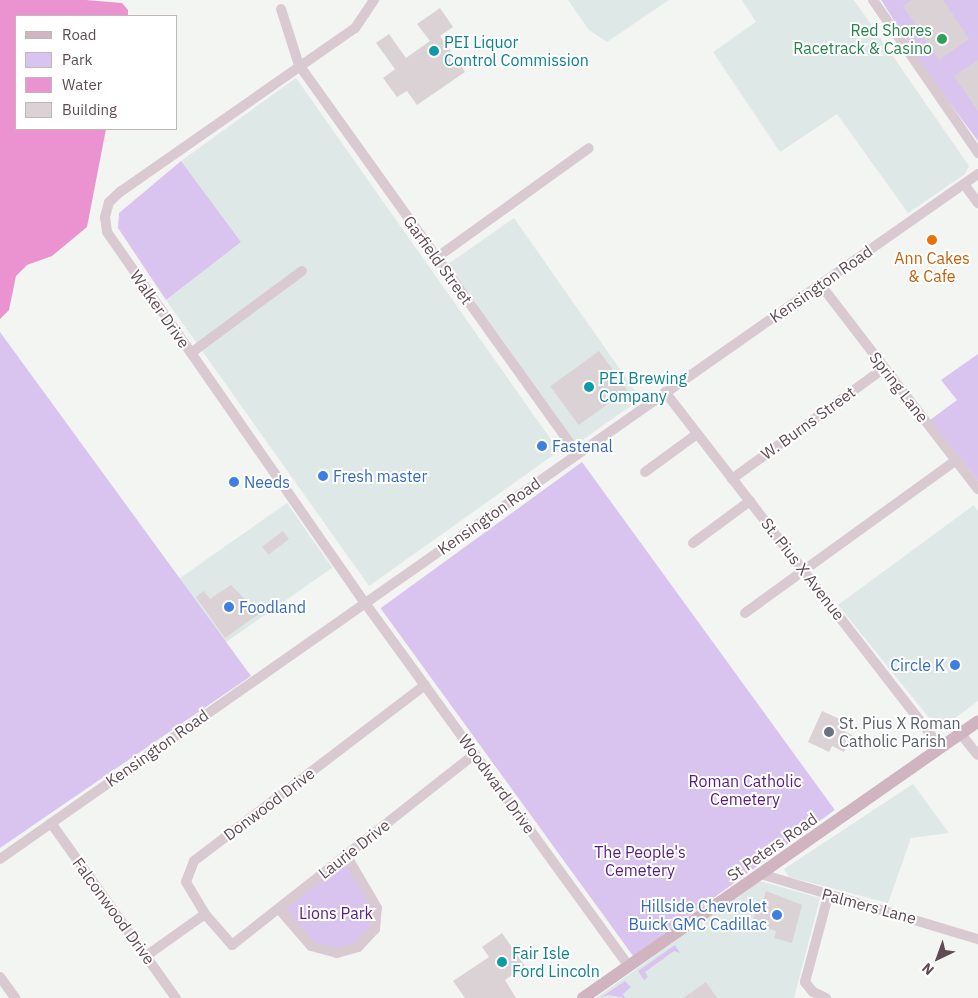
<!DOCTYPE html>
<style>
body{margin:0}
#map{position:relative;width:978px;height:998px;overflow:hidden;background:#f3f5f3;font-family:"IBM Plex Sans",sans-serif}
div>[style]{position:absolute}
.commercial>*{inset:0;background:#dee8e6;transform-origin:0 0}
.green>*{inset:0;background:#d9c4ef;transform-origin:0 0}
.water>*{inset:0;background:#eb93d1}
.building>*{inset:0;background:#dad2d5;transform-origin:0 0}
.minor>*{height:10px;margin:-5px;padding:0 5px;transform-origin:5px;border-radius:5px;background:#d9cad1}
.major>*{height:12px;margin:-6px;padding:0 6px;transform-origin:6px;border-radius:6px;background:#d0b4c0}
.dots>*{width:14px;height:14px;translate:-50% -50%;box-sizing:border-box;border:2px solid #fff;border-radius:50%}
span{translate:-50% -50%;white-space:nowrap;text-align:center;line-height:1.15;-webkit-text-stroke:4px #fff;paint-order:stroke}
.leisure-label{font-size:16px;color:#27864d}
.right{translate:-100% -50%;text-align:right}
.culture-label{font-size:16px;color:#0d838f}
.left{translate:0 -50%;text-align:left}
.food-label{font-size:16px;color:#c56008}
.street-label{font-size:16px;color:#604b54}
.shop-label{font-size:16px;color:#366cbe}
.worship-label{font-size:16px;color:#5b616d}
.park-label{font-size:16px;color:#581b82}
.legend{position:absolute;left:15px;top:15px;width:162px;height:115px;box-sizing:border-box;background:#fff;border:1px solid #bfb7bb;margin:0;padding:6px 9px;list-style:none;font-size:15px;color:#604b54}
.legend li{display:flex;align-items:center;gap:10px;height:25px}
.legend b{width:25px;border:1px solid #bfb7bb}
.north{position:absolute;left:913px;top:933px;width:50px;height:50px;-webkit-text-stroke:4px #fff;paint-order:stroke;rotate:222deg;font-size:14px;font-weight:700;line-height:20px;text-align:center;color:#604b54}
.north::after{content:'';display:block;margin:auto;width:18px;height:22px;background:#604b54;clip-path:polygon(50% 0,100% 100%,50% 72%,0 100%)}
</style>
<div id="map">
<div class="commercial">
<div style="clip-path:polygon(568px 0,669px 0,607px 42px,589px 30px)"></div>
<div style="clip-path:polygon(742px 0,854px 0,969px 166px,965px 174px,908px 213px,837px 114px,780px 152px,713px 52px,756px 22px)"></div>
<div style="clip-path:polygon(296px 78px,559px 451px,369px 586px,166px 300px,241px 242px,181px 161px)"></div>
<div style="left:514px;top:218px;width:221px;height:81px;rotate:55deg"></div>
<div style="left:287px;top:503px;width:79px;height:131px;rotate:55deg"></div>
<div style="clip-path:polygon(974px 505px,978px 511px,978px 701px,939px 730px,838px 605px)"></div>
<div style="clip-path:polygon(913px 784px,949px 833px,911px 838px,888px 903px,789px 877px,784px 869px)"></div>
<div style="clip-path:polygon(759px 881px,820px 898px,794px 998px,596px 998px)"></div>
</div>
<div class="green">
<div style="clip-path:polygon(881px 0,978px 0,978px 141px,931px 78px)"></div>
<div style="clip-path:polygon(181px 161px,241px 242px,166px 300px,118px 228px,119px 213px)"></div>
<div style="clip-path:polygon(0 332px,251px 676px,0 848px)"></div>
<div style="clip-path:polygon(978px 354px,978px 481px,930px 420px,957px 400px,941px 380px)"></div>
<div style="left:582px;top:462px;width:430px;height:249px;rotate:54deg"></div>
<div style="clip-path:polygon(344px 861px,370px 899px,373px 911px,370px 928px,356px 944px,337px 950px,313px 944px,284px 908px)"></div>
<div style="clip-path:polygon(675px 945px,680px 953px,674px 951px,645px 972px,648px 977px,644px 980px,638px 971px)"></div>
<div style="clip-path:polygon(625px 981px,631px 987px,623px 994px,625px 998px,608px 995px,600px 998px)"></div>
</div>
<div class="water">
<div style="clip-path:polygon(0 0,86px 0,122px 3px,128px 10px,128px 16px,16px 16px,16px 129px,106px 129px,87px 227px,52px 256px,27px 265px,16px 276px,9px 310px,0 319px)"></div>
</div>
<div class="building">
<div style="clip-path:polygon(912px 0,943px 0,969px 39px,939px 60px,903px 6px)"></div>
<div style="clip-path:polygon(440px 8px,453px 27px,440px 36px,465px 72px,417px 105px,407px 91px,397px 97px,383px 78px,395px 69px,376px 43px,389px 34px,406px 58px,430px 41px,417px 24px)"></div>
<div style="clip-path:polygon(978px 60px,978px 111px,954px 76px)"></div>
<div style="left:599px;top:351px;width:48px;height:60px;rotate:54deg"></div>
<div style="left:283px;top:531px;width:10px;height:26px;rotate:53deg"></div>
<div style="clip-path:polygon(231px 585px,259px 614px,225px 638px,196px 597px,204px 591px,210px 599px)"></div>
<div style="clip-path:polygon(822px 711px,844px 721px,840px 729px,852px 735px,844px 752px,832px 746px,829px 752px,808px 742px)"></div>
<div style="clip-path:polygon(766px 891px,802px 905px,792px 943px,774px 938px,776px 931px,752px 924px,759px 900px,763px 901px)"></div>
<div style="clip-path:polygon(502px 933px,525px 966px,505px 980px,516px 998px,465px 998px,453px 981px,489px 957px,482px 947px)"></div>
<div style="clip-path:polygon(706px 982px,717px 998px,683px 998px)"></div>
</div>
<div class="minor">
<div style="left:374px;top:0;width:34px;rotate:124deg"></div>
<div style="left:355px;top:28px;width:285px;rotate:145.1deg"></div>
<div style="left:121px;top:191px;width:16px;rotate:137deg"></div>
<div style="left:109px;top:202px;width:16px;rotate:105deg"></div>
<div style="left:105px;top:217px;width:15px;rotate:82deg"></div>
<div style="left:107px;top:232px;width:452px;rotate:55.2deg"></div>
<div style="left:365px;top:603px;width:449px;rotate:54deg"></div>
<div style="left:873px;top:0;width:186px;rotate:55.5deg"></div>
<div style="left:281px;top:9px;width:59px;rotate:72.2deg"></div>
<div style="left:299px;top:65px;width:478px;rotate:54.4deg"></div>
<div style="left:964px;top:184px;width:24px;rotate:54deg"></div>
<div style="left:436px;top:258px;width:188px;rotate:-35.7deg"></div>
<div style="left:820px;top:284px;width:259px;rotate:52.4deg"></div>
<div style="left:191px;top:353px;width:138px;rotate:-36.5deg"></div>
<div style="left:665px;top:392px;width:450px;rotate:52.2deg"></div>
<div style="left:645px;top:472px;width:64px;rotate:-36.2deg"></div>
<div style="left:732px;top:479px;width:188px;rotate:-36.1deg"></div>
<div style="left:693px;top:543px;width:71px;rotate:-36.4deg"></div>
<div style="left:745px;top:613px;width:261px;rotate:-35.9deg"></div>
<div style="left:425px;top:685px;width:290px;rotate:142.7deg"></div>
<div style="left:194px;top:861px;width:22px;rotate:111deg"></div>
<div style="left:186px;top:882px;width:37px;rotate:59deg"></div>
<div style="left:205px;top:914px;width:41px;rotate:48.9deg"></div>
<div style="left:232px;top:945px;width:309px;rotate:-38.2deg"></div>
<div style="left:960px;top:733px;width:28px;rotate:51deg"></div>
<div style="left:51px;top:823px;width:215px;rotate:54.5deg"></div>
<div style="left:0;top:859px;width:1194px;rotate:-35.01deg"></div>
<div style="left:761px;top:874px;width:227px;rotate:16.7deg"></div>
<div style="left:279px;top:909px;width:49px;rotate:49.1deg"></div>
<div style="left:311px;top:946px;width:27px;rotate:15deg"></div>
<div style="left:337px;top:953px;width:22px;rotate:-16deg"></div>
<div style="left:358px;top:947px;width:25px;rotate:-47deg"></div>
<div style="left:375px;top:929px;width:21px;rotate:-85deg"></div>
<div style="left:377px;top:908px;width:61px;rotate:-120.3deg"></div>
<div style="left:146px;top:956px;width:72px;rotate:-35.4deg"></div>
<div style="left:0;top:977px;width:26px;rotate:54deg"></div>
<div style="left:826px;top:998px;width:14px;rotate:-155deg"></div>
<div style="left:813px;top:992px;width:13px;rotate:-129deg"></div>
<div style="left:805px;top:982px;width:89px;rotate:-75deg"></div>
</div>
<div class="major">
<div style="left:583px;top:998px;width:482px;rotate:-35deg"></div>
</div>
<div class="dots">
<div style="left:942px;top:39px;background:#2e9e5b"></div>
<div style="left:434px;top:51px;background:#0f9aa8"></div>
<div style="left:932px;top:240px;background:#e8710a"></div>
<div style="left:589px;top:387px;background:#0f9aa8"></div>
<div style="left:542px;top:446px;background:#3f7fe0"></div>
<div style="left:323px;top:476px;background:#3f7fe0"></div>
<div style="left:234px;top:482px;background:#3f7fe0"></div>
<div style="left:229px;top:607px;background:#3f7fe0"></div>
<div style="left:955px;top:665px;background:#3f7fe0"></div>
<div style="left:829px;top:732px;background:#6b7280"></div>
<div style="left:777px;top:915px;background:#3f7fe0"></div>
<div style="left:502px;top:962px;background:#0f9aa8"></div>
</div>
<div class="leisure-label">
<span class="right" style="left:932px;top:39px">Red Shores<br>Racetrack &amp; Casino</span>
</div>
<div class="culture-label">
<span class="left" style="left:444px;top:51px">PEI Liquor<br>Control Commission</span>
<span class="left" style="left:599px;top:387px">PEI Brewing<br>Company</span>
<span class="left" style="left:512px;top:962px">Fair Isle<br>Ford Lincoln</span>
</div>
<div class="food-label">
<span style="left:932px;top:267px">Ann Cakes<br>&amp; Cafe</span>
</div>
<div class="street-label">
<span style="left:438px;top:260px;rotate:54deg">Garfield Street</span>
<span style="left:821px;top:284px;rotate:-35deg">Kensington Road</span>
<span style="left:160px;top:309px;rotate:55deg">Walker Drive</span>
<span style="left:899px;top:387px;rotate:52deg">Spring Lane</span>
<span style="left:808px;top:423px;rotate:-36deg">W. Burns Street</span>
<span style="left:489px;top:516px;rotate:-35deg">Kensington Road</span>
<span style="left:803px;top:569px;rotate:52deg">St. Pius X Avenue</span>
<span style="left:157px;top:748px;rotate:-35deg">Kensington Road</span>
<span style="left:497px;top:784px;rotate:54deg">Woodward Drive</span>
<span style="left:269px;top:804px;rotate:-37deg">Donwood Drive</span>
<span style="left:772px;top:847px;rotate:-35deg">St Peters Road</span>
<span style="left:354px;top:849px;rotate:-38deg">Laurie Drive</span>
<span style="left:869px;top:906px;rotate:15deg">Palmers Lane</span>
<span style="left:114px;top:911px;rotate:54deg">Falconwood Drive</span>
</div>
<div class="shop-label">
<span class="left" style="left:552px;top:446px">Fastenal</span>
<span class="left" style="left:333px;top:476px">Fresh master</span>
<span class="left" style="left:244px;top:482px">Needs</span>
<span class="left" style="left:239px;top:607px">Foodland</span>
<span class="right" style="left:945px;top:665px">Circle K</span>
<span class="right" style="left:767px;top:915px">Hillside Chevrolet<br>Buick GMC Cadillac</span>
</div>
<div class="worship-label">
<span class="left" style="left:839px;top:732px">St. Pius X Roman<br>Catholic Parish</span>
</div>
<div class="park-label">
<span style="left:745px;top:790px">Roman Catholic<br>Cemetery</span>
<span style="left:640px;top:861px">The People's<br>Cemetery</span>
<span style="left:336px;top:913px">Lions Park</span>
</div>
<ul class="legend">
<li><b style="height:6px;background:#d0b4c0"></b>Road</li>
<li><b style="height:14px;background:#d9c4ef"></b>Park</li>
<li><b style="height:14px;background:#eb93d1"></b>Water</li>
<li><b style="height:14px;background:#dad2d5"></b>Building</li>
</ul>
<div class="north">N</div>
</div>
